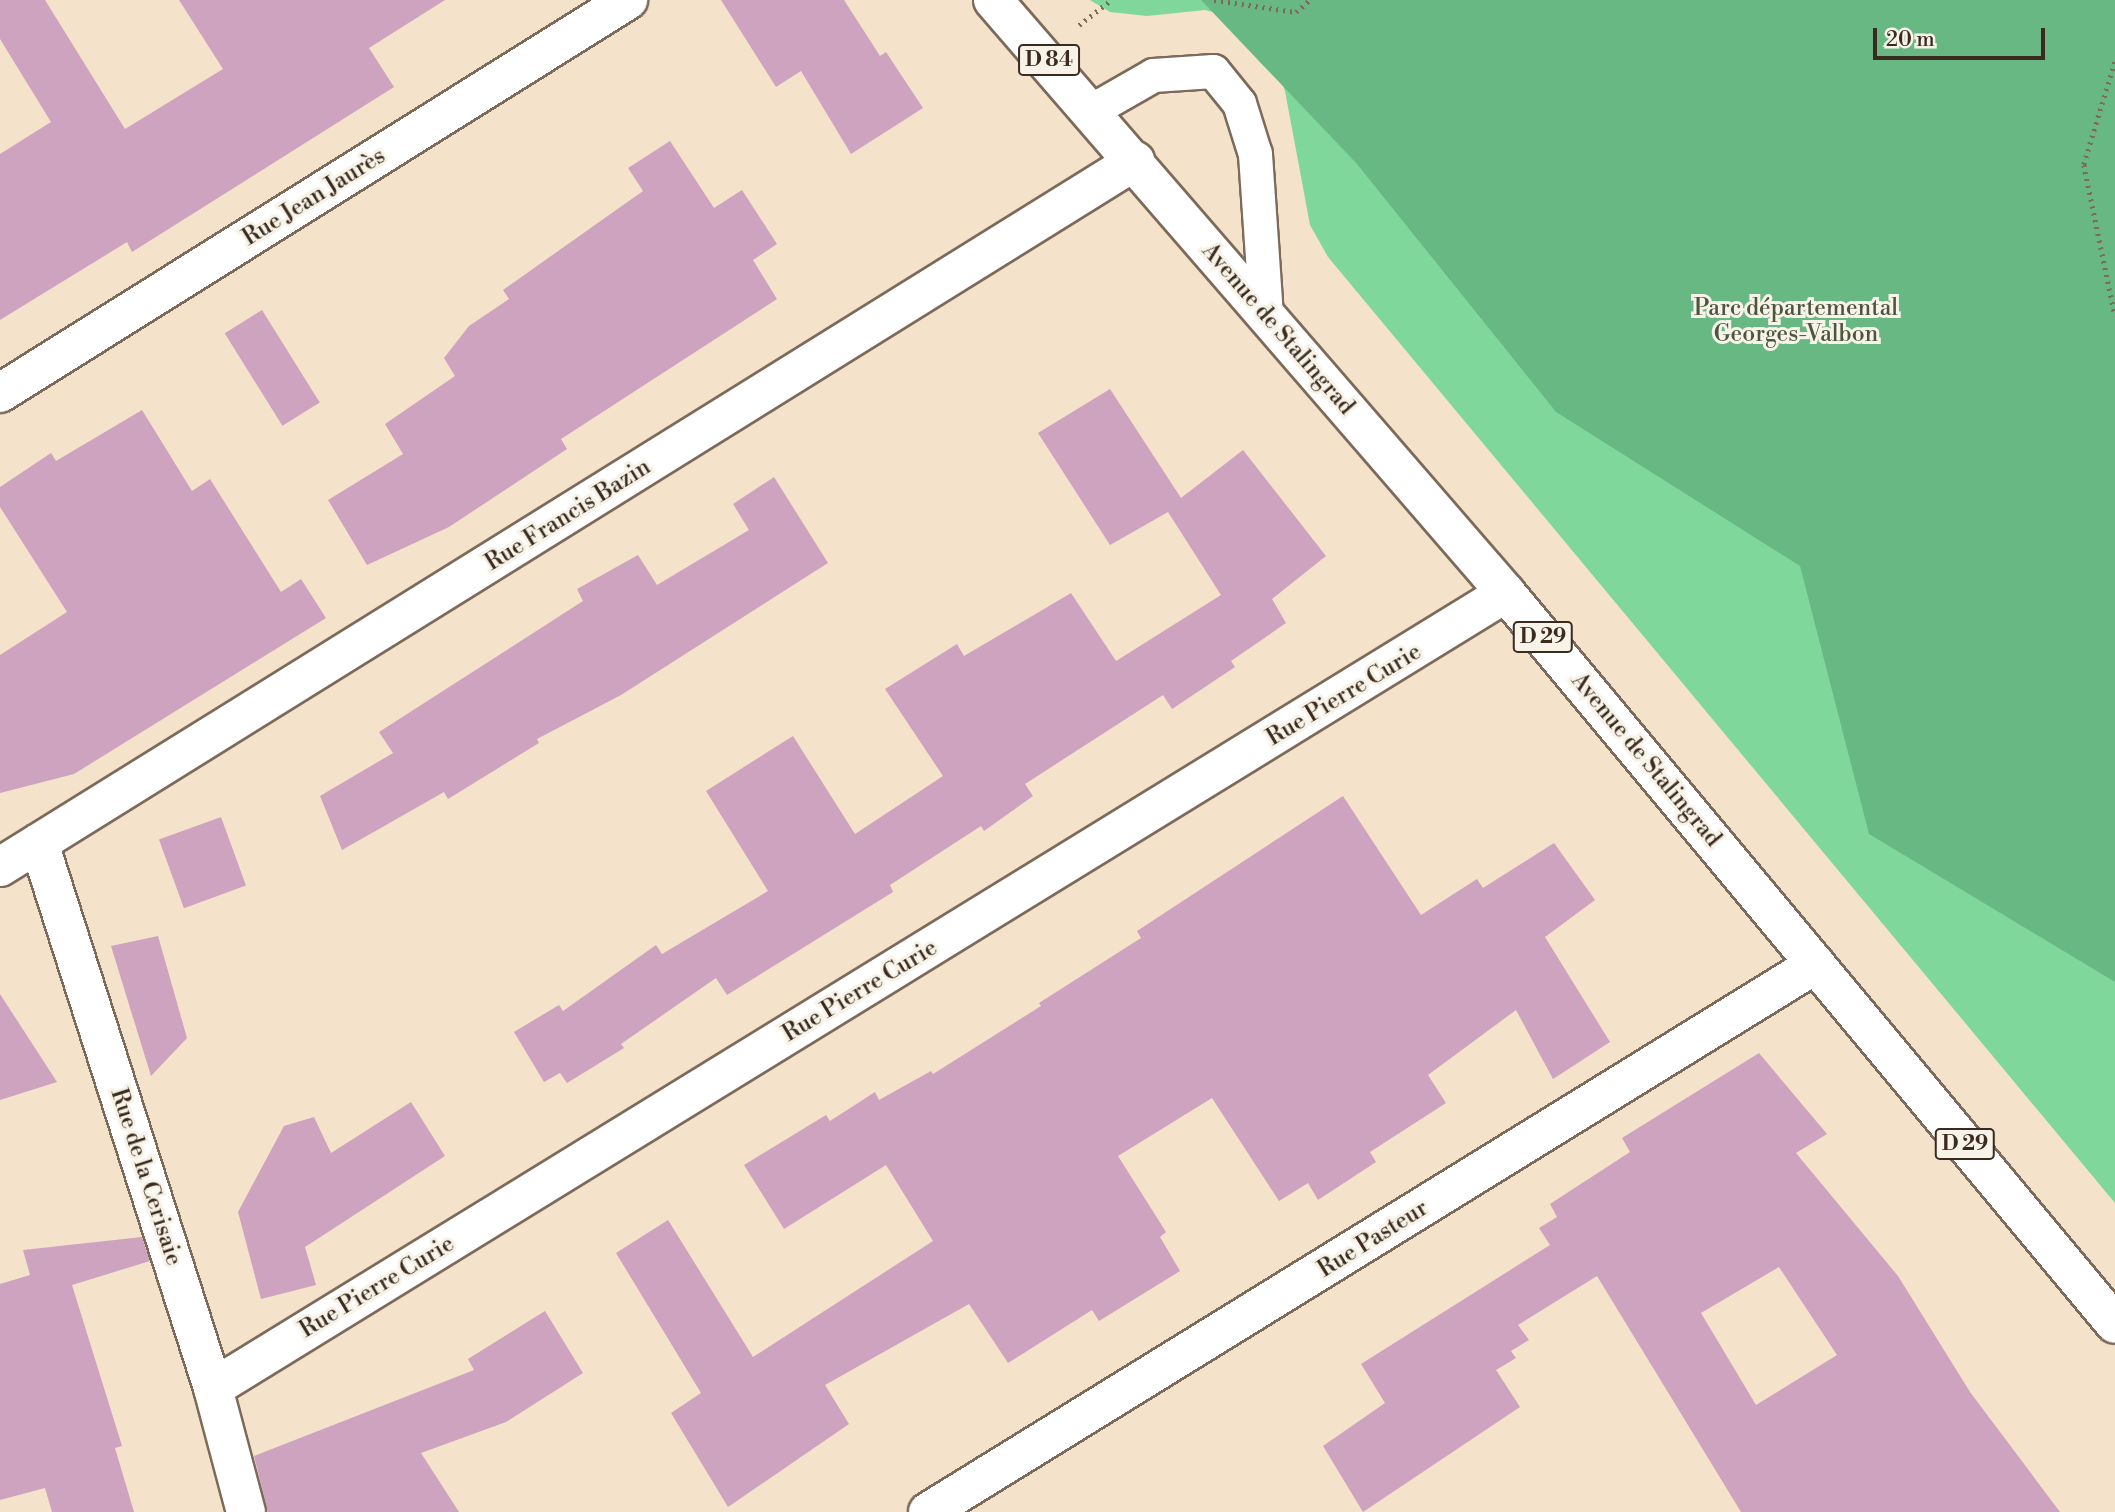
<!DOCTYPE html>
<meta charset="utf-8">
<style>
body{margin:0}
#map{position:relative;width:2115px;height:1512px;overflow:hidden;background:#f5e2ca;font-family:"Libre Bodoni",serif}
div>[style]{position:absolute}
.green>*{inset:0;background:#80d79c}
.forest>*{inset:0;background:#68b884}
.building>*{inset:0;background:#cda3bf;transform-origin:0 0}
.path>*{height:4.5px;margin-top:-2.25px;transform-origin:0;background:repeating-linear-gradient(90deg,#7c6a5a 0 2px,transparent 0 7px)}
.roads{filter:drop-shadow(2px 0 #7c6a5a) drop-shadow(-2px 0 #7c6a5a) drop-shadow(0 2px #7c6a5a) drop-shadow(0 -2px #7c6a5a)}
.lane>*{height:33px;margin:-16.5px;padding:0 16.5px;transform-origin:16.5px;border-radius:16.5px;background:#fff}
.street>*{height:38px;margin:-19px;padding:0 19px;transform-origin:19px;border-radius:19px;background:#fff}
.primary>*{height:38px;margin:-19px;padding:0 19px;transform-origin:19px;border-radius:19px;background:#fff}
span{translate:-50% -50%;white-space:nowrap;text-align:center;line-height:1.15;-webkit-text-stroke:6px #f7f3e8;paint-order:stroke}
.shield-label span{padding:2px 5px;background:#f7f3e8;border:2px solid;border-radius:5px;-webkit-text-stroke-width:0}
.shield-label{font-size:21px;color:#3b2a1e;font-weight:700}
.street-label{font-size:23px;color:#3b2a1e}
.park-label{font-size:23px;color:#4c553e}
.scale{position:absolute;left:1873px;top:28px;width:172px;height:32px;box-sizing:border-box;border:4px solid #3b2a1e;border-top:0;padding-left:9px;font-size:21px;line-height:24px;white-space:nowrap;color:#3b2a1e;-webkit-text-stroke:5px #f7f3e8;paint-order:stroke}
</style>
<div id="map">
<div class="green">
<div style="clip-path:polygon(1090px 0,2115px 0,2115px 1203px,1328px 257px,1310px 225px,1285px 91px,1274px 60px,1239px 19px,1205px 10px,1147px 16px,1110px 12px)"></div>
</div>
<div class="forest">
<div style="clip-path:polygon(1201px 0,2115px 0,2115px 982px,1869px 834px,1800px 566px,1556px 412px,1357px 164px)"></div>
</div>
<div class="building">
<div style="clip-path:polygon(0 0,45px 0,125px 129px,223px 69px,179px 0,445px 0,369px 48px,394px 87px,132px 252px,127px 242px,0 320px,0 154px,51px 122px,0 39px)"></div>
<div style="clip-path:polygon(721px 0,844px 0,880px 56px,886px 52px,923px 108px,851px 154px,801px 71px,776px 87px)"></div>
<div style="clip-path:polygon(670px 141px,714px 208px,742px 190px,777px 244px,753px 260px,777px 299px,561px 439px,567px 449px,449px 527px,367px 565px,328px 500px,403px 454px,385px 424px,455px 376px,444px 358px,469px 326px,509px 299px,503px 290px,643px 191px,628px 168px)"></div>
<div style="left:262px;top:310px;width:109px;height:44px;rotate:58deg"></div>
<div style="clip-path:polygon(1110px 389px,1181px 498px,1243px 450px,1326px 556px,1272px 599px,1286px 623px,1231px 661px,1235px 667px,1172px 709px,1163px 695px,1025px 784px,1033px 796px,984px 831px,981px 826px,890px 885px,893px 892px,727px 995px,716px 978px,621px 1044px,624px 1048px,567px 1083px,560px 1073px,544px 1082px,514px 1032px,559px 1005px,563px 1011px,656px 945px,662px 954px,768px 891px,706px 791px,793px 736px,855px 834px,943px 776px,885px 689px,957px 644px,964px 656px,1071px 593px,1116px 661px,1221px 595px,1168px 512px,1110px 545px,1038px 433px)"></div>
<div style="clip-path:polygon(142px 410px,192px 491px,210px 479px,281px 592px,301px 579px,326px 618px,74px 774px,0 793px,0 655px,67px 612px,0 507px,0 487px,51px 453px,56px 461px)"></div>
<div style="clip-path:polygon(774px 477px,828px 563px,621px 695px,537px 739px,539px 743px,448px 799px,444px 792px,342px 850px,320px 796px,393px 753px,379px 732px,583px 601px,577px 589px,638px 555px,657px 585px,749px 530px,733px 504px)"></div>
<div style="clip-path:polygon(1343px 796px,1421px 915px,1477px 879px,1483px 888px,1554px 843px,1595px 900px,1545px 937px,1610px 1042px,1553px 1079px,1516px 1010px,1428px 1075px,1446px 1103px,1370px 1152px,1376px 1162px,1318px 1200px,1308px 1183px,1279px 1201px,1212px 1098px,1118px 1156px,1166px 1232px,1160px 1237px,1180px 1271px,1099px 1321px,1092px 1310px,1008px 1363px,969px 1304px,825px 1385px,849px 1424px,728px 1507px,671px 1413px,701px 1393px,616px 1253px,668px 1220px,753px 1357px,933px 1241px,886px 1165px,784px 1229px,744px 1165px,826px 1115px,830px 1121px,875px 1092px,879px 1100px,931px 1071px,933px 1074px,1041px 1006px,1039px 1003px,1141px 938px,1137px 931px)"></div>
<div style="left:221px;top:817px;width:73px;height:66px;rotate:70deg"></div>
<div style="clip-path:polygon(158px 936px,187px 1038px,151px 1076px,111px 946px)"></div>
<div style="clip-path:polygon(0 994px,57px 1082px,0 1100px)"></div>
<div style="clip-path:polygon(evenodd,1759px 1053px,1827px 1134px,1796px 1153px,1898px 1276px,1970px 1392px,2060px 1512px,1741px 1512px,1597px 1276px,1518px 1325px,1529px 1340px,1511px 1351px,1516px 1358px,1496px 1370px,1520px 1407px,1363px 1512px,1323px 1446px,1385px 1403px,1361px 1364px,1550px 1245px,1539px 1228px,1557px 1217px,1550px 1204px,1630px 1152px,1622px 1138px,1759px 1053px,1779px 1267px,1837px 1355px,1756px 1405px,1701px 1313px,1779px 1267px)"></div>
<div style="clip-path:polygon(411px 1102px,445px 1156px,305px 1247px,316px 1285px,261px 1299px,238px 1212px,284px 1126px,314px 1117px,331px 1153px)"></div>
<div style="clip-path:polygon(142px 1237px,150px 1261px,72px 1285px,122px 1446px,115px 1448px,134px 1512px,52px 1512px,45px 1488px,0 1500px,0 1284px,30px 1275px,23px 1250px)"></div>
<div style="clip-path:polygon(545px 1311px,583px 1373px,506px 1422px,421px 1453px,459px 1512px,268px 1512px,254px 1456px,474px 1370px,468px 1359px)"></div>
</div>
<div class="path">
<div style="left:1214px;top:0;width:83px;rotate:8.3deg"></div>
<div style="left:1296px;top:12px;width:18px;rotate:-41deg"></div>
<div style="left:1079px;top:25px;width:41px;rotate:-38deg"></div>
<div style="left:2115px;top:62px;width:108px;rotate:106.8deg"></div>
<div style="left:2084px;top:165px;width:154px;rotate:78.4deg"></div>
</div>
<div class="roads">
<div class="lane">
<div style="left:1092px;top:110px;width:70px;rotate:-29.8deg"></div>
<div style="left:1153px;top:75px;width:60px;rotate:-3.8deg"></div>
<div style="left:1213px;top:71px;width:41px;rotate:50.9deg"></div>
<div style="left:1239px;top:103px;width:53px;rotate:72.6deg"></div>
<div style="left:1255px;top:154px;width:161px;rotate:86.1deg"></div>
</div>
<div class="street">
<div style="left:0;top:393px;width:741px;rotate:-32.04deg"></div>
<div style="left:39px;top:843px;width:572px;rotate:72.29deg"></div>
<div style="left:213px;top:1388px;width:128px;rotate:75.1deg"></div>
<div style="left:0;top:867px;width:1337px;rotate:-31.88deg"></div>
<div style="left:213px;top:1388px;width:1518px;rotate:-31.59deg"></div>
<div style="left:928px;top:1512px;width:1043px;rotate:-31.68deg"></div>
</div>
<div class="primary">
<div style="left:993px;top:0;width:784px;rotate:49.14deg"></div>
<div style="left:1506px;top:593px;width:951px;rotate:50.2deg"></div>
</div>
</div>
<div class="shield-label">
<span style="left:1049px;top:60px">D 84</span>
<span style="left:1543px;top:637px">D 29</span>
<span style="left:1965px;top:1144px">D 29</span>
</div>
<div class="street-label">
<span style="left:314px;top:197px;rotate:-32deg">Rue Jean Jaurès</span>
<span style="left:1278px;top:329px;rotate:49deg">Avenue de Stalingrad</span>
<span style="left:568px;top:515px;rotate:-32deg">Rue Francis Bazin</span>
<span style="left:1344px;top:695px;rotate:-31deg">Rue Pierre Curie</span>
<span style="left:1646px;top:760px;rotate:50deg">Avenue de Stalingrad</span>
<span style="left:860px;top:991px;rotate:-31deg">Rue Pierre Curie</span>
<span style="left:146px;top:1177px;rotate:72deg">Rue de la Cerisaie</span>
<span style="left:1373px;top:1239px;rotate:-32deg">Rue Pasteur</span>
<span style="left:377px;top:1287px;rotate:-31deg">Rue Pierre Curie</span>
</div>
<div class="park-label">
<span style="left:1796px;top:321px">Parc départemental<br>Georges-Valbon</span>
</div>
<div class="scale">20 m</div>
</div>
